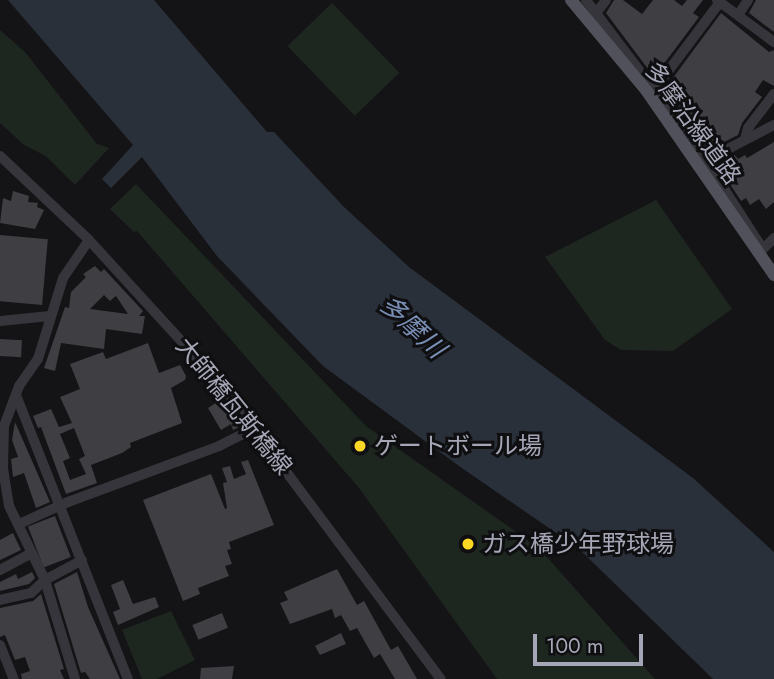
<!DOCTYPE html>
<meta charset="utf-8">
<style>
body{margin:0}
#map{position:relative;width:774px;height:679px;overflow:hidden;background:#141416;font-family:Jost,"Noto Sans JP",sans-serif}
div>[style]{position:absolute}
.green>*{inset:0;background:#1e2620;transform-origin:0 0}
.water>*{inset:0;background:#29303a}
.building>*{inset:0;background:#3e3e43;transform-origin:0 0}
.minor>*{height:10px;margin:-5px;padding:0 5px;transform-origin:5px;border-radius:5px;background:#35353b}
.major>*{height:12px;margin:-6px;padding:0 6px;transform-origin:6px;border-radius:6px;background:#50515a}
.dots>*{width:19px;height:19px;translate:-50% -50%;box-sizing:border-box;border:4px solid #0f0f11;border-radius:50%}
span{translate:-50% -50%;white-space:nowrap;text-align:center;line-height:1.15;-webkit-text-stroke:6px #0f0f11;paint-order:stroke}
.street-label{font-size:24px;color:#a5a7b7}
.poi-label{font-size:24px;color:#a5a7b7}
.left{translate:0 -50%;text-align:left}
.water-label{font-size:26px;color:#798fb5;font-style:italic}
.scale{position:absolute;left:533px;top:634px;width:110px;height:32px;box-sizing:border-box;border:4px solid #a5a7b7;border-top:0;padding-left:9px;font-size:21px;line-height:24px;white-space:nowrap;color:#a5a7b7;-webkit-text-stroke:5px #0f0f11;paint-order:stroke}
</style>
<div id="map">
<div class="green">
<div style="left:332px;top:3px;width:97px;height:62px;rotate:46deg"></div>
<div style="clip-path:polygon(0 30px,25px 52px,97px 144px,109px 148px,75px 185px,46px 156px,24px 145px,0 123px)"></div>
<div style="clip-path:polygon(136px 184px,366px 426px,539px 548px,655px 679px,497px 679px,359px 488px,137px 231px,134px 232px,110px 209px)"></div>
<div style="clip-path:polygon(656px 200px,732px 309px,673px 351px,621px 350px,605px 340px,545px 257px)"></div>
<div style="clip-path:polygon(171px 611px,195px 660px,157px 679px,142px 679px,122px 630px)"></div>
</div>
<div class="water">
<div style="clip-path:polygon(8px 0,154px 0,267px 132px,274px 132px,344px 207px,409px 267px,693px 478px,774px 552px,774px 679px,713px 679px,578px 548px,459px 466px,323px 366px,217px 256px,142px 157px,111px 188px,102px 179px,133px 145px)"></div>
</div>
<div class="building">
<div style="clip-path:polygon(614px 0,623px 0,642px 14px,653px 0,674px 0,682px 6px,687px 0,703px 0,693px 13px,699px 17px,654px 77px,606px 13px)"></div>
<div style="clip-path:polygon(756px 0,774px 0,774px 32px,749px 13px)"></div>
<div style="clip-path:polygon(721px 13px,769px 52px,774px 50px,774px 86px,763px 80px,755px 92px,762px 97px,742px 123px,738px 135px,708px 150px,664px 90px)"></div>
<div style="clip-path:polygon(774px 142px,774px 202px,766px 209px,759px 199px,750px 205px,746px 198px,741px 201px,719px 167px,735px 155px,738px 159px,745px 155px,747px 158px)"></div>
<div style="clip-path:polygon(13px 191px,29px 196px,28px 202px,38px 203px,37px 207px,44px 210px,35px 229px,0 223px,3px 198px,11px 201px)"></div>
<div style="left:0;top:235px;width:48px;height:66px;rotate:5deg"></div>
<div style="clip-path:polygon(evenodd,95px 266px,101px 272px,104px 269px,143px 311px,139px 316px,145px 316px,142px 334px,106px 329px,104px 349px,61px 343px,55px 371px,44px 368px,65px 307px,69px 308px,71px 292px,86px 277px,83px 274px,95px 266px,104px 295px,110px 301px,116px 296px,128px 314px,90px 309px,104px 295px)"></div>
<div style="left:0;top:339px;width:22px;height:17px;rotate:3deg"></div>
<div style="clip-path:polygon(evenodd,148px 343px,159px 373px,180px 365px,186px 376px,185px 380px,171px 388px,182px 423px,130px 443px,131px 447px,122px 453px,91px 465px,97px 483px,66px 494px,41px 427px,38px 428px,33px 416px,51px 409px,59px 427px,72px 423px,60px 397px,80px 389px,70px 364px,103px 352px,106px 359px,148px 343px,74px 428px,85px 456px,79px 459px,86px 474px,70px 480px,63px 461px,70px 458px,60px 434px,74px 428px)"></div>
<div style="clip-path:polygon(222px 399px,238px 425px,241px 426px,233px 430px,231px 424px,221px 430px,208px 408px)"></div>
<div style="clip-path:polygon(15px 422px,50px 502px,36px 508px,24px 473px,13px 477px,11px 459px,18px 457px,12px 440px)"></div>
<div style="clip-path:polygon(248px 460px,274px 525px,229px 542px,231px 549px,227px 550px,232px 564px,225px 566px,229px 576px,198px 588px,200px 594px,183px 601px,143px 500px,211px 474px,225px 509px,227px 508px,223px 483px,227px 482px,222px 468px,230px 466px,234px 479px,246px 474px,241px 462px)"></div>
<div style="left:55px;top:516px;width:44px;height:29px;rotate:69deg"></div>
<div style="clip-path:polygon(13px 533px,21px 550px,0 560px,0 540px)"></div>
<div style="clip-path:polygon(337px 569px,357px 605px,364px 601px,391px 650px,398px 646px,417px 679px,395px 679px,380px 654px,374px 658px,357px 628px,350px 631px,341px 615px,335px 618px,332px 609px,290px 624px,280px 603px,288px 600px,284px 592px)"></div>
<div style="clip-path:polygon(32px 572px,35px 578px,29px 584px,0 591px,0 582px,16px 574px,18px 579px)"></div>
<div style="clip-path:polygon(77px 572px,88px 607px,120px 679px,90px 679px,85px 672px,81px 673px,54px 584px)"></div>
<div style="clip-path:polygon(123px 580px,133px 604px,155px 597px,159px 607px,118px 625px,113px 612px,120px 609px,111px 585px)"></div>
<div style="clip-path:polygon(41px 594px,64px 669px,60px 670px,64px 679px,22px 679px,21px 674px,30px 671px,25px 657px,15px 660px,5px 635px,0 637px,0 608px,33px 601px)"></div>
<div style="left:222px;top:613px;width:16px;height:32px;rotate:68deg"></div>
<div style="clip-path:polygon(341px 633px,346px 644px,320px 655px,315px 646px)"></div>
<div style="clip-path:polygon(234px 666px,232px 679px,200px 679px,201px 668px)"></div>
</div>
<div class="minor">
<div style="left:586px;top:0;width:181px;rotate:52.9deg"></div>
<div style="left:695px;top:144px;width:125px;rotate:57.1deg"></div>
<div style="left:763px;top:249px;width:16px;rotate:-45deg"></div>
<div style="left:717px;top:0;width:71px;rotate:36.4deg"></div>
<div style="left:596px;top:13px;width:16px;rotate:-52deg"></div>
<div style="left:738px;top:15px;width:18px;rotate:-56deg"></div>
<div style="left:654px;top:90px;width:110px;rotate:-53.1deg"></div>
<div style="left:745px;top:139px;width:11px;rotate:-75deg"></div>
<div style="left:748px;top:128px;width:43px;rotate:-52.6deg"></div>
<div style="left:0;top:156px;width:122px;rotate:43.3deg"></div>
<div style="left:89px;top:240px;width:199px;rotate:47.6deg"></div>
<div style="left:223px;top:387px;width:364px;rotate:53.3deg"></div>
<div style="left:705px;top:161px;width:78px;rotate:-27.6deg"></div>
<div style="left:0;top:321px;width:50px;rotate:-5.7deg"></div>
<div style="left:16px;top:395px;width:305px;rotate:68.5deg"></div>
<div style="left:19px;top:524px;width:54px;rotate:-24.2deg"></div>
<div style="left:68px;top:502px;width:161px;rotate:-20.3deg"></div>
<div style="left:219px;top:446px;width:40px;rotate:-26.6deg"></div>
<div style="left:0;top:570px;width:34px;rotate:-28deg"></div>
<div style="left:0;top:600px;width:32px;rotate:-13deg"></div>
<div style="left:31px;top:593px;width:19px;rotate:-43deg"></div>
<div style="left:45px;top:580px;width:42px;rotate:-28.4deg"></div>
<div style="left:0;top:645px;width:37px;rotate:68deg"></div>
<div style="left:75px;top:679px;width:103px;rotate:-106.9deg"></div>
<div style="left:45px;top:580px;width:82px;rotate:-115.9deg"></div>
<div style="left:9px;top:506px;width:39px;rotate:-99deg"></div>
<div style="left:3px;top:467px;width:41px;rotate:-88.6deg"></div>
<div style="left:4px;top:426px;width:43px;rotate:-69.4deg"></div>
<div style="left:19px;top:386px;width:33px;rotate:-55deg"></div>
<div style="left:38px;top:359px;width:85px;rotate:-72.8deg"></div>
<div style="left:63px;top:278px;width:46px;rotate:-55.6deg"></div>
</div>
<div class="major">
<div style="left:571px;top:0;width:117px;rotate:50.2deg"></div>
<div style="left:646px;top:90px;width:225px;rotate:55.3deg"></div>
</div>
<div class="dots">
<div style="left:360px;top:446px;background:#fed724"></div>
<div style="left:468px;top:544px;background:#fed724"></div>
</div>
<div class="street-label">
<span style="left:693px;top:123px;rotate:54deg">多摩沿線道路</span>
<span style="left:234px;top:406px;rotate:51deg">大師橋瓦斯橋線</span>
</div>
<div class="poi-label">
<span class="left" style="left:374px;top:446px">ゲートボール場</span>
<span class="left" style="left:482px;top:544px">ガス橋少年野球場</span>
</div>
<div class="water-label">
<span style="left:412px;top:327px;rotate:43deg">多摩川</span>
</div>
<div class="scale">100 m</div>
</div>
